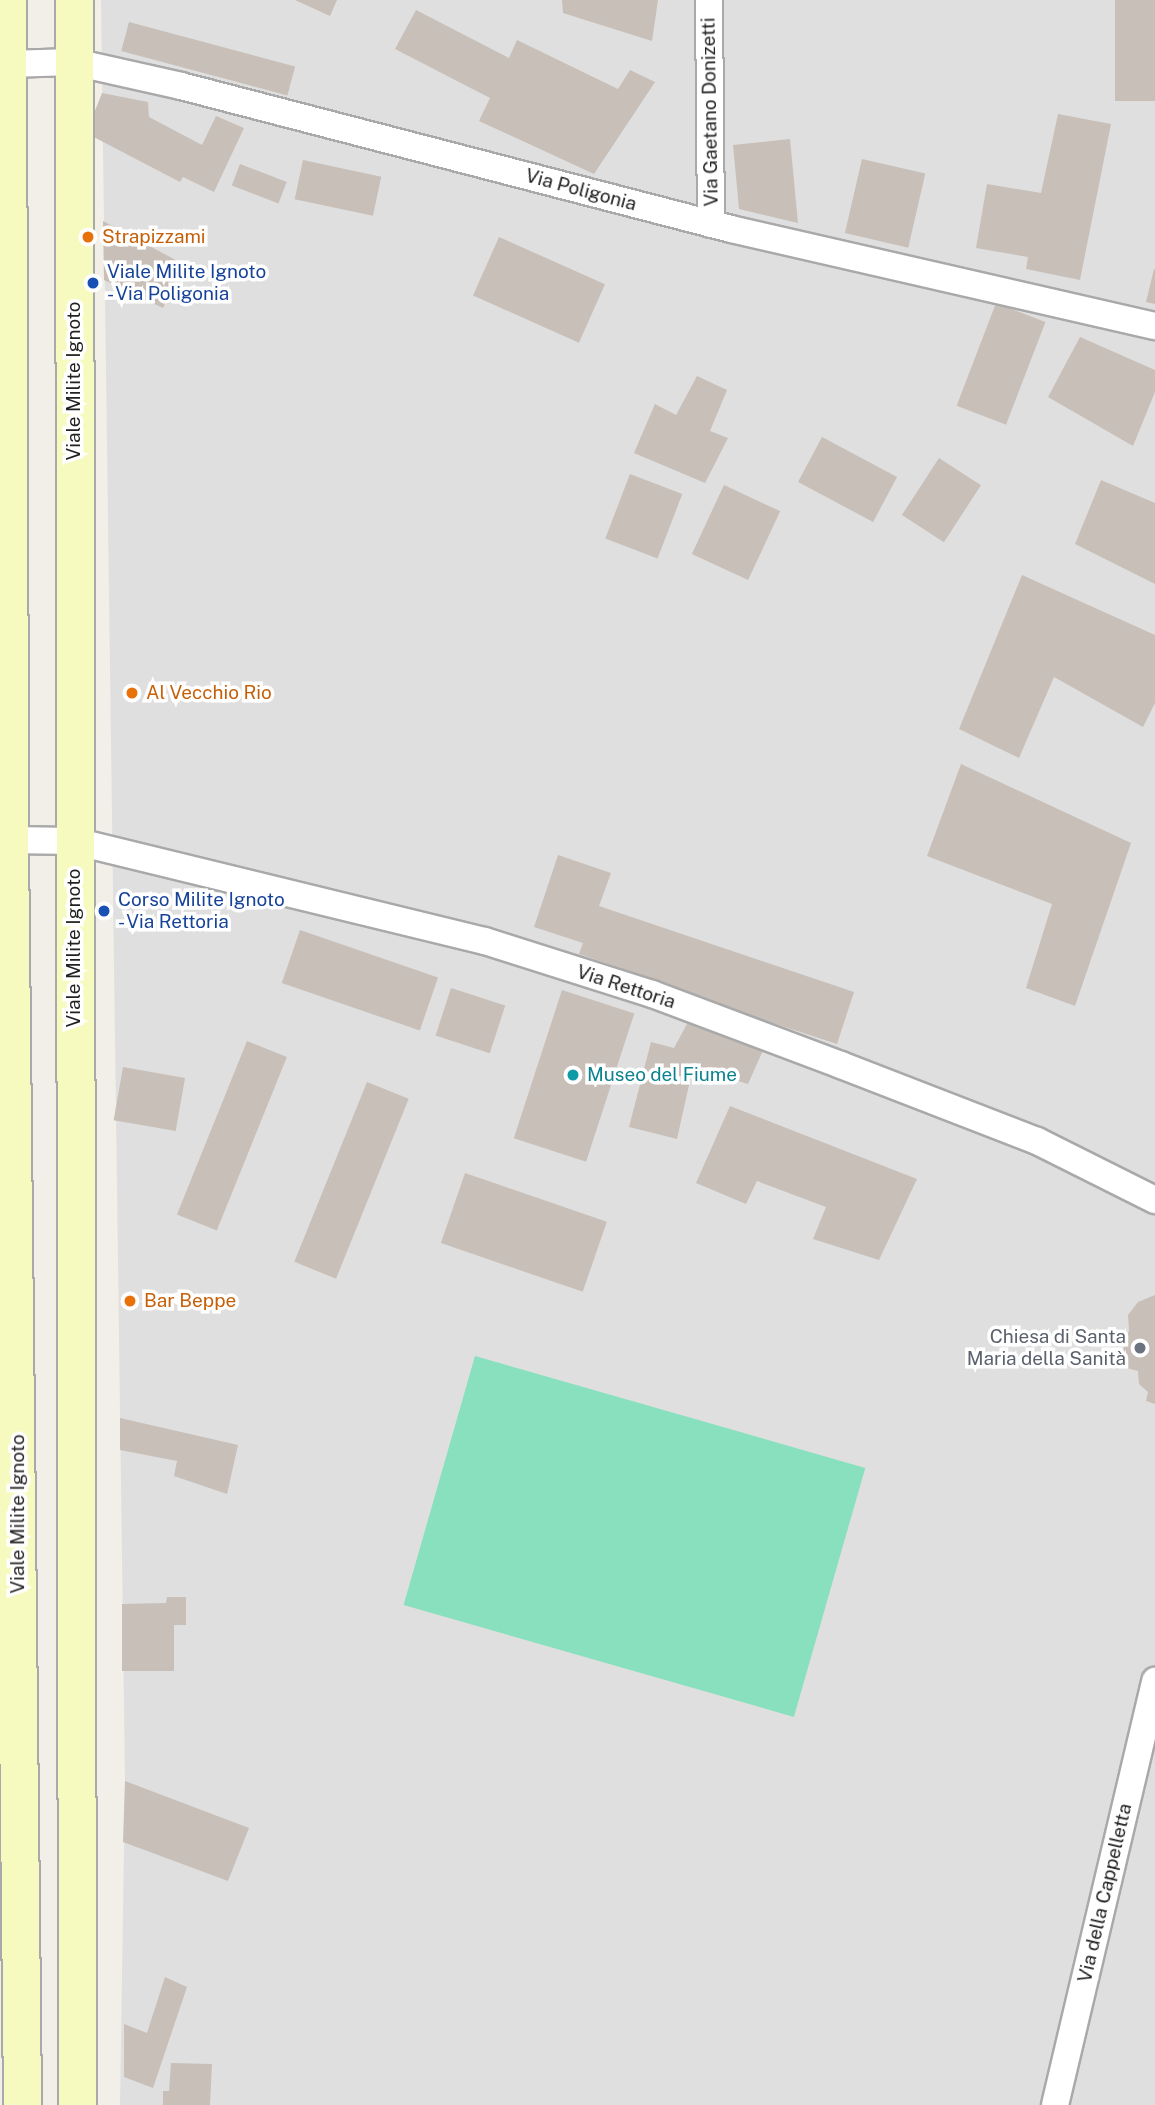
<!DOCTYPE html>
<meta charset="utf-8">
<style>
body{margin:0}
#map{position:relative;width:1155px;height:2105px;overflow:hidden;background:#f2efe9;font-family:"Public Sans",sans-serif}
div>[style]{position:absolute}
.residential>*{inset:0;background:#e0dfdf}
.pitch>*{inset:0;background:#88e0be;transform-origin:0 0}
.building>*{inset:0;background:#c7bfb8;transform-origin:0 0}
.roads{filter:drop-shadow(2px 0 #a9a9a9) drop-shadow(-2px 0 #a9a9a9) drop-shadow(0 2px #a9a9a9) drop-shadow(0 -2px #a9a9a9)}
.minor>*{height:26px;margin:-13px;padding:0 13px;transform-origin:13px;border-radius:13px;background:#fff}
.secondary>*{height:37px;margin:-18.5px;padding:0 18.5px;transform-origin:18.5px;border-radius:18.5px;background:#f7fabf}
.dots>*{width:19px;height:19px;translate:-50% -50%;box-sizing:border-box;border:4px solid #fff;border-radius:50%}
span{translate:-50% -50%;white-space:nowrap;text-align:center;line-height:1.15;-webkit-text-stroke:7px #fff;paint-order:stroke}
.street-label{font-size:19px;color:#222}
.food-label{font-size:19px;color:#c56008}
.left{translate:0 -50%;text-align:left}
.transit-label{font-size:19px;color:#164399}
.culture-label{font-size:19px;color:#0d838f}
.worship-label{font-size:19px;color:#5b616d}
.right{translate:-100% -50%;text-align:right}
</style>
<div id="map">
<div class="residential">
<div style="clip-path:polygon(101px 0,1155px 0,1155px 2105px,120px 2105px,125px 1781px)"></div>
</div>
<div class="pitch">
<div style="left:475px;top:1356px;width:406px;height:259px;rotate:16deg"></div>
</div>
<div class="building">
<div style="clip-path:polygon(295px 0,337px 0,330px 16px)"></div>
<div style="clip-path:polygon(562px 0,658px 0,652px 41px,563px 13px)"></div>
<div style="left:1115px;top:0;width:40px;height:101px"></div>
<div style="clip-path:polygon(416px 10px,509px 58px,517px 40px,618px 89px,630px 70px,655px 82px,594px 174px,479px 121px,490px 98px,395px 49px)"></div>
<div style="left:129px;top:22px;width:172px;height:30px;rotate:15deg"></div>
<div style="clip-path:polygon(102px 93px,148px 102px,149px 117px,202px 145px,216px 116px,244px 128px,214px 192px,183px 177px,180px 182px,86px 133px)"></div>
<div style="clip-path:polygon(1058px 114px,1111px 124px,1080px 280px,1026px 269px,1028px 257px,976px 248px,987px 184px,1041px 193px)"></div>
<div style="clip-path:polygon(790px 139px,798px 223px,739px 209px,733px 145px)"></div>
<div style="left:862px;top:159px;width:65px;height:76px;rotate:13deg"></div>
<div style="left:303px;top:160px;width:80px;height:40px;rotate:12deg"></div>
<div style="left:240px;top:164px;width:50px;height:23px;rotate:21deg"></div>
<div style="clip-path:polygon(103px 221px,183px 264px,163px 308px,104px 280px)"></div>
<div style="left:499px;top:237px;width:116px;height:64px;rotate:24deg"></div>
<div style="clip-path:polygon(1154px 269px,1155px 269px,1155px 304px,1146px 302px)"></div>
<div style="left:996px;top:303px;width:53px;height:110px;rotate:21deg"></div>
<div style="clip-path:polygon(1080px 337px,1155px 370px,1155px 392px,1133px 446px,1048px 397px)"></div>
<div style="clip-path:polygon(697px 376px,727px 390px,710px 431px,728px 438px,705px 483px,634px 453px,655px 404px,676px 415px)"></div>
<div style="left:822px;top:437px;width:85px;height:51px;rotate:28deg"></div>
<div style="left:939px;top:458px;width:50px;height:68px;rotate:33deg"></div>
<div style="left:630px;top:474px;width:56px;height:69px;rotate:21deg"></div>
<div style="clip-path:polygon(1101px 480px,1155px 503px,1155px 584px,1075px 544px)"></div>
<div style="left:724px;top:485px;width:62px;height:76px;rotate:25deg"></div>
<div style="clip-path:polygon(1022px 575px,1155px 635px,1155px 703px,1143px 727px,1054px 677px,1019px 758px,959px 729px)"></div>
<div style="clip-path:polygon(961px 764px,1131px 843px,1075px 1006px,1026px 988px,1052px 904px,927px 856px)"></div>
<div style="clip-path:polygon(558px 855px,611px 873px,599px 906px,854px 992px,837px 1044px,654px 984px,656px 980px,579px 954px,583px 943px,534px 927px)"></div>
<div style="left:300px;top:930px;width:146px;height:56px;rotate:19deg"></div>
<div style="left:451px;top:988px;width:57px;height:50px;rotate:18deg"></div>
<div style="left:562px;top:990px;width:76px;height:156px;rotate:18deg"></div>
<div style="clip-path:polygon(688px 1022px,764px 1048px,748px 1084px,693px 1067px,677px 1139px,629px 1127px,651px 1042px,674px 1048px)"></div>
<div style="left:247px;top:1041px;width:43px;height:187px;rotate:22deg"></div>
<div style="left:123px;top:1067px;width:63px;height:54px;rotate:10deg"></div>
<div style="left:367px;top:1082px;width:45px;height:194px;rotate:22deg"></div>
<div style="clip-path:polygon(730px 1106px,917px 1179px,879px 1260px,813px 1239px,826px 1207px,757px 1181px,746px 1204px,696px 1183px)"></div>
<div style="left:465px;top:1173px;width:150px;height:74px;rotate:19deg"></div>
<div style="clip-path:polygon(1155px 1295px,1155px 1404px,1146px 1401px,1148px 1392px,1139px 1384px,1138px 1371px,1119px 1366px,1129px 1330px,1128px 1315px,1138px 1302px)"></div>
<div style="clip-path:polygon(120px 1418px,238px 1445px,227px 1494px,174px 1476px,177px 1461px,120px 1450px)"></div>
<div style="clip-path:polygon(167px 1597px,186px 1597px,186px 1625px,174px 1625px,174px 1671px,122px 1671px,122px 1604px,166px 1603px)"></div>
<div style="clip-path:polygon(125px 1781px,249px 1828px,228px 1881px,123px 1842px)"></div>
<div style="clip-path:polygon(165px 1977px,187px 1987px,153px 2088px,124px 2077px,124px 2024px,147px 2033px)"></div>
<div style="clip-path:polygon(171px 2063px,212px 2064px,210px 2105px,163px 2105px,163px 2091px,169px 2091px)"></div>
</div>
<div class="roads">
<div class="minor">
<div style="left:709px;top:0;width:224px;rotate:89.5deg"></div>
<div style="left:7px;top:64px;width:67px;rotate:-1.7deg"></div>
<div style="left:74px;top:62px;width:110px;rotate:12.6deg"></div>
<div style="left:181px;top:86px;width:568px;rotate:14.57deg"></div>
<div style="left:731px;top:229px;width:435px;rotate:12.9deg"></div>
<div style="left:9px;top:840px;width:65px;rotate:0.9deg"></div>
<div style="left:74px;top:841px;width:423px;rotate:13.7deg"></div>
<div style="left:485px;top:941px;width:175px;rotate:17.6deg"></div>
<div style="left:652px;top:994px;width:202px;rotate:20.6deg"></div>
<div style="left:841px;top:1065px;width:210px;rotate:21.2deg"></div>
<div style="left:1037px;top:1141px;width:132px;rotate:26.6deg"></div>
<div style="left:1055px;top:2105px;width:436px;rotate:-76.7deg"></div>
</div>
<div class="secondary">
<div style="left:7px;top:0;width:840px;rotate:89.86deg"></div>
<div style="left:9px;top:840px;width:1265px;rotate:89.41deg"></div>
<div style="left:74px;top:0;width:2105px;rotate:89.92deg"></div>
</div>
</div>
<div class="dots">
<div style="left:88px;top:237px;background:#e8710a"></div>
<div style="left:93px;top:283px;background:#1a4fb4"></div>
<div style="left:132px;top:693px;background:#e8710a"></div>
<div style="left:104px;top:911px;background:#1a4fb4"></div>
<div style="left:573px;top:1075px;background:#0f9aa8"></div>
<div style="left:130px;top:1301px;background:#e8710a"></div>
<div style="left:1140px;top:1348px;background:#6b7280"></div>
</div>
<div class="street-label">
<span style="left:710px;top:112px;rotate:-91deg">Via Gaetano Donizetti</span>
<span style="left:581px;top:190px;rotate:15deg">Via Poligonia</span>
<span style="left:74px;top:381px;rotate:-90deg">Viale Milite Ignoto</span>
<span style="left:74px;top:948px;rotate:-90deg">Viale Milite Ignoto</span>
<span style="left:626px;top:987px;rotate:18deg">Via Rettoria</span>
<span style="left:18px;top:1514px;rotate:-90deg">Viale Milite Ignoto</span>
<span style="left:1105px;top:1893px;rotate:-77deg">Via della Cappelletta</span>
</div>
<div class="food-label">
<span class="left" style="left:102px;top:237px">Strapizzami</span>
<span class="left" style="left:146px;top:693px">Al Vecchio Rio</span>
<span class="left" style="left:144px;top:1301px">Bar Beppe</span>
</div>
<div class="transit-label">
<span class="left" style="left:107px;top:283px">Viale Milite Ignoto<br>- Via Poligonia</span>
<span class="left" style="left:118px;top:911px">Corso Milite Ignoto<br>- Via Rettoria</span>
</div>
<div class="culture-label">
<span class="left" style="left:587px;top:1075px">Museo del Fiume</span>
</div>
<div class="worship-label">
<span class="right" style="left:1126px;top:1348px">Chiesa di Santa<br>Maria della Sanità</span>
</div>
</div>
